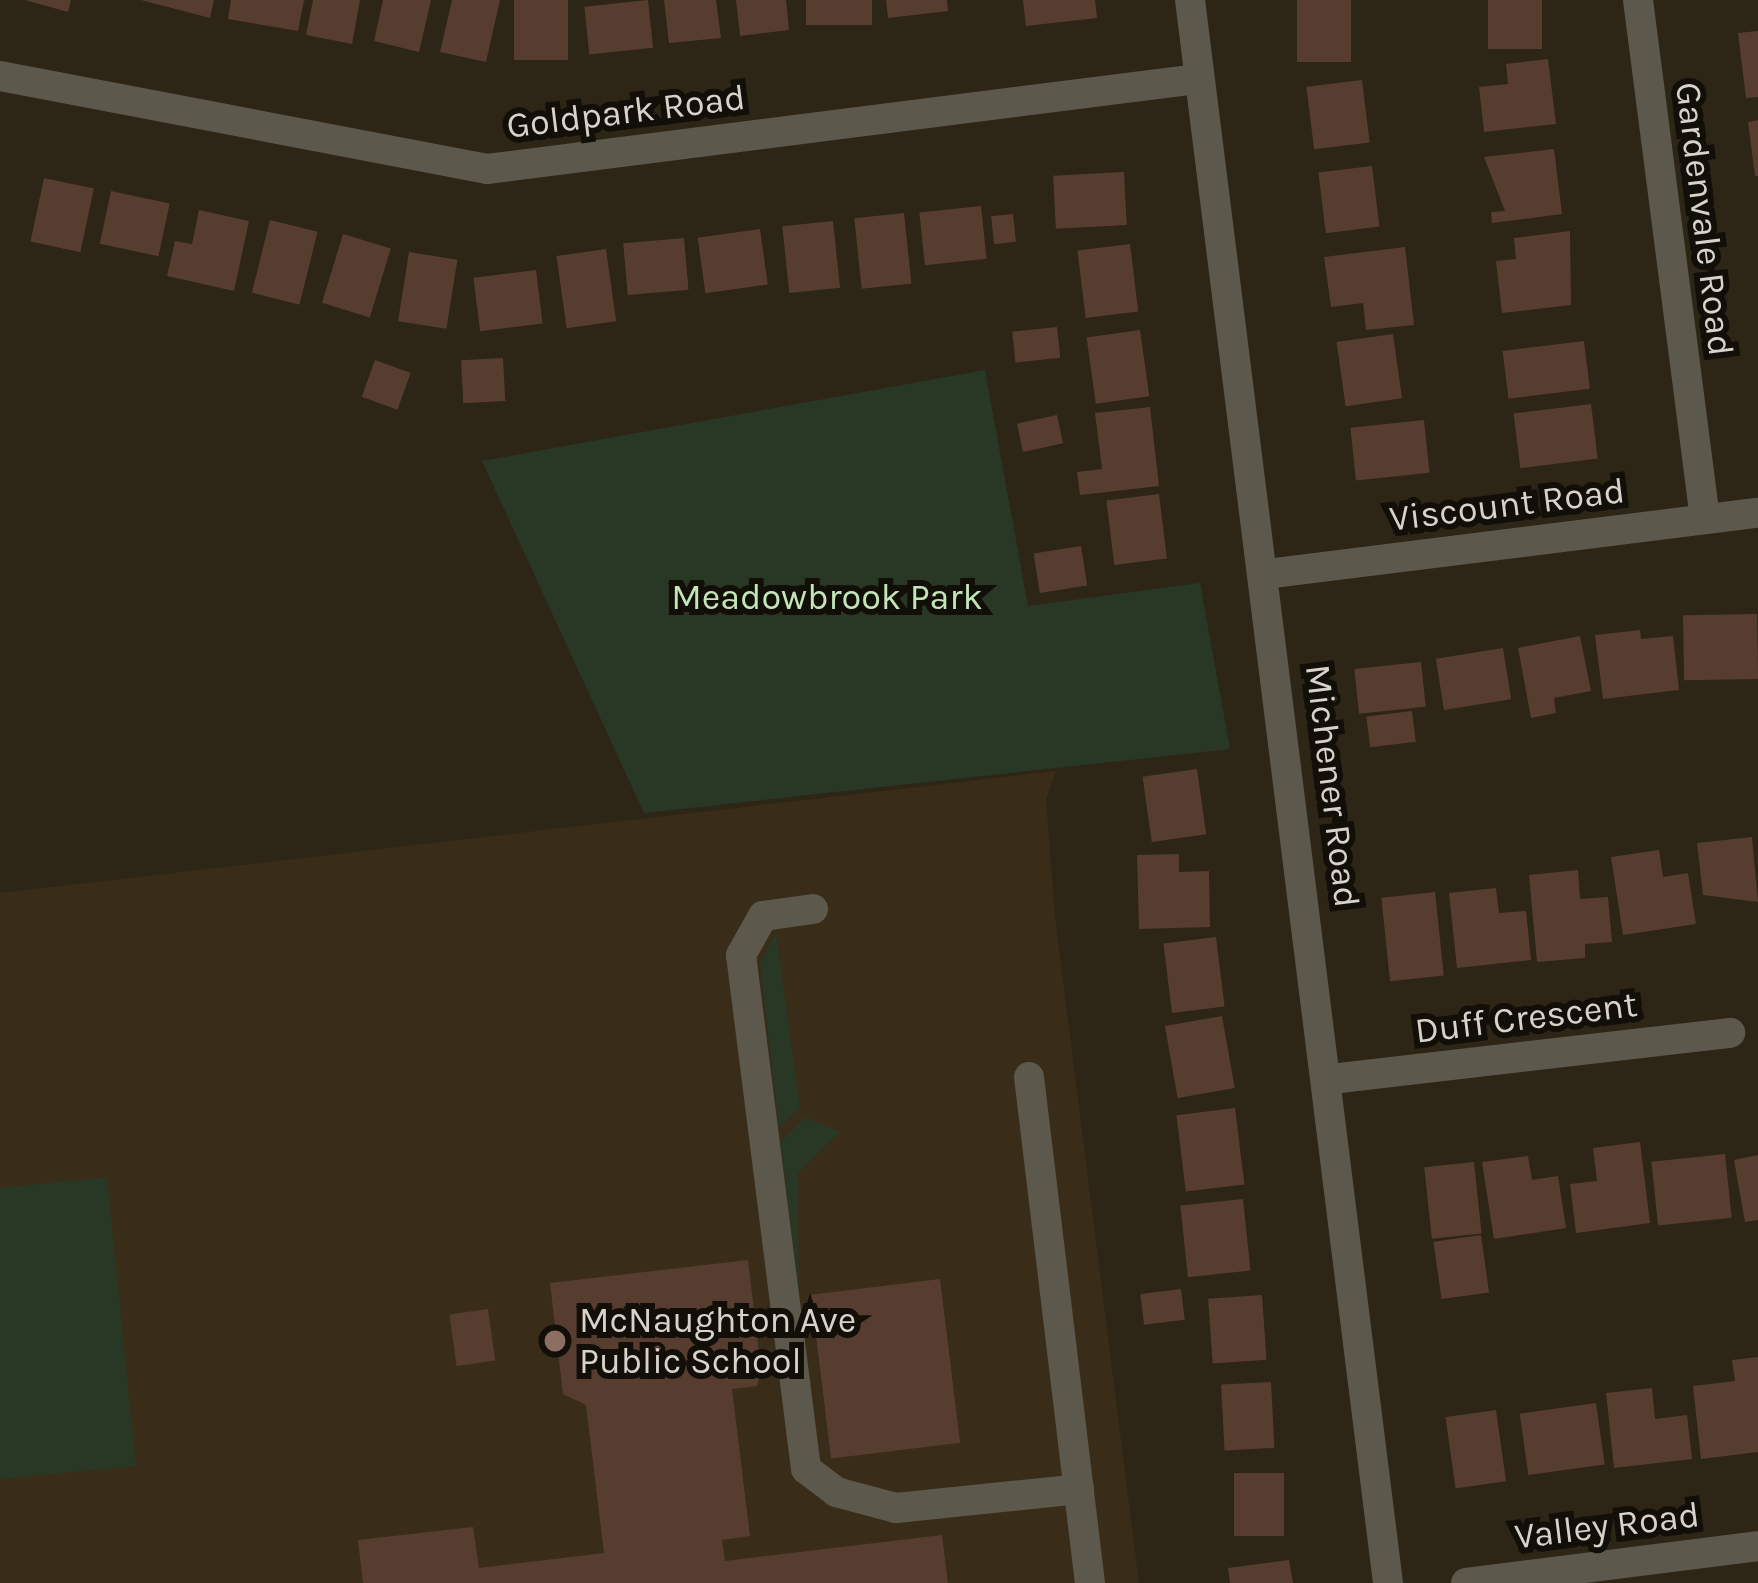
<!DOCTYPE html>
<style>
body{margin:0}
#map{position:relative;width:1758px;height:1583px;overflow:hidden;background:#2d2516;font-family:Karla,sans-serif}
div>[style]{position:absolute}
.built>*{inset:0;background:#392d19}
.green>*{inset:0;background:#293825}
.building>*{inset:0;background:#573d2f;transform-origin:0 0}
.minor>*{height:30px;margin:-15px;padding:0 15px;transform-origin:15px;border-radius:15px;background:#5d584c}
.dots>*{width:33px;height:33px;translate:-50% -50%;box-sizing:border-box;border:6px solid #120e08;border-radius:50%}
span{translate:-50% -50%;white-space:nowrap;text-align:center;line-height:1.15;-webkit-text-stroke:12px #120e08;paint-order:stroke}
.street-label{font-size:36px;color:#d8d2c9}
.park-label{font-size:36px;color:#c2e6b7}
.poi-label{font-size:36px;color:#d8d2c9}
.left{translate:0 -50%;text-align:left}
</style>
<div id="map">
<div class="built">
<div style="clip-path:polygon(1056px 771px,1046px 799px,1055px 917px,1139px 1583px,0 1583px,0 893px)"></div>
</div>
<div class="green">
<div style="clip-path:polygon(985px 370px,1028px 606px,1200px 583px,1230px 749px,644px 813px,482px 461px)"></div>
<div style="clip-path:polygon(776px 933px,800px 1108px,779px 1128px,760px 963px)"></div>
<div style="clip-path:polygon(805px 1117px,840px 1132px,797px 1174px,799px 1293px,781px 1142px)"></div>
<div style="clip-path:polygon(107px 1177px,136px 1466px,0 1479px,0 1188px)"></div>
</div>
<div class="building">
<div style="clip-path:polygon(25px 0,71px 0,68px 12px)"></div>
<div style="clip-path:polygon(141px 0,214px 0,210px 18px)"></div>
<div style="clip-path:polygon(231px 0,304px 0,298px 31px,228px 19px)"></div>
<div style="clip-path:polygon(313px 0,360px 0,352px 44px,306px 35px)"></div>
<div style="clip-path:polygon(383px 0,431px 0,419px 52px,374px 41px)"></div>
<div style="clip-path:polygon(452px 0,500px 0,486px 62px,440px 52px)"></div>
<div style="left:514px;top:0;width:54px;height:60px"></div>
<div style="left:648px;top:0;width:48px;height:64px;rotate:84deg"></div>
<div style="clip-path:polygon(664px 0,716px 0,721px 38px,669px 43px)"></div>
<div style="clip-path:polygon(736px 0,786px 0,789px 30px,740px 36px)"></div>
<div style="left:806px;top:0;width:66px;height:25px"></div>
<div style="clip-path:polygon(886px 0,947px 0,948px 11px,888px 18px)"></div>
<div style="clip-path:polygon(1023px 0,1095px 0,1097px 18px,1026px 26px)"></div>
<div style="left:1297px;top:0;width:54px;height:62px"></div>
<div style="left:1488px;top:0;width:54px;height:49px"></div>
<div style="clip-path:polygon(1758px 31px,1758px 97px,1746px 98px,1738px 33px)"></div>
<div style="clip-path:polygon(1548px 59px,1556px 124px,1484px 132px,1479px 87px,1508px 84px,1506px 64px)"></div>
<div style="left:1362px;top:80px;width:63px;height:56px;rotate:83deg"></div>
<div style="clip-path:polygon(1758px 120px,1758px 176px,1755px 176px,1748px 122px)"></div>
<div style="clip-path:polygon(1554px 149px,1562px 214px,1492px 223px,1491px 212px,1505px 211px,1484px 157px)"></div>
<div style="left:1372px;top:166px;width:61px;height:54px;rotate:83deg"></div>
<div style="left:1124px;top:172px;width:53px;height:71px;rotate:87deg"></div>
<div style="left:44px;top:178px;width:51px;height:65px;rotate:12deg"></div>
<div style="left:111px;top:191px;width:60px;height:54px;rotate:12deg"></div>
<div style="left:981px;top:206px;width:53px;height:62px;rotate:84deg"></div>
<div style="clip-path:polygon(199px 210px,249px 221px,234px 291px,167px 276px,175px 241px,192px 244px)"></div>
<div style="left:904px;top:213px;width:71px;height:50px;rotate:84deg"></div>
<div style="left:1013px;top:214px;width:28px;height:22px;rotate:84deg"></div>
<div style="left:270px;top:220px;width:49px;height:75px;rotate:14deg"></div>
<div style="left:833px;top:221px;width:67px;height:51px;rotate:84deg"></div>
<div style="left:760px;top:229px;width:56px;height:63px;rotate:82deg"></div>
<div style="clip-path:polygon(1570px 231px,1571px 305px,1502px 313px,1496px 261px,1516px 259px,1514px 238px)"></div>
<div style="left:343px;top:234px;width:50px;height:72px;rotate:17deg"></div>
<div style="left:684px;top:238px;width:52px;height:61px;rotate:85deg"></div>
<div style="left:1130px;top:244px;width:68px;height:53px;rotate:83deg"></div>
<div style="clip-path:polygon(1405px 247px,1414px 325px,1366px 330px,1363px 303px,1331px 307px,1324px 257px)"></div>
<div style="left:606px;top:249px;width:73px;height:50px;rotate:82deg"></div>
<div style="left:409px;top:252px;width:49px;height:70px;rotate:9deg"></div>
<div style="left:536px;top:270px;width:54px;height:63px;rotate:83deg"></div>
<div style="left:1057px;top:327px;width:31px;height:45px;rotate:84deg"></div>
<div style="left:1140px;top:330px;width:67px;height:54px;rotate:82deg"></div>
<div style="left:1393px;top:334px;width:65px;height:57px;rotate:82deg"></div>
<div style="left:1584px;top:341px;width:48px;height:82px;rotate:83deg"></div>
<div style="left:503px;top:358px;width:43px;height:42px;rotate:87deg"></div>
<div style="left:375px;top:360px;width:38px;height:39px;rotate:20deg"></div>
<div style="left:1591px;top:404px;width:55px;height:78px;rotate:83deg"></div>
<div style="clip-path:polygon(1150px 407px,1159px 486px,1080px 495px,1077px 472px,1102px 469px,1095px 413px)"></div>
<div style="left:1057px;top:415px;width:29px;height:41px;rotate:78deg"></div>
<div style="left:1424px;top:420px;width:53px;height:74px;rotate:84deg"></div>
<div style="left:1159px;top:494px;width:65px;height:53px;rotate:83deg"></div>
<div style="left:1081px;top:546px;width:40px;height:48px;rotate:81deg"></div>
<div style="left:1757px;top:614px;width:65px;height:74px;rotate:89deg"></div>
<div style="clip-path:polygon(1640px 630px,1641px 639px,1673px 636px,1679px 690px,1603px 699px,1595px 635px)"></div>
<div style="clip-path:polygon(1580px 636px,1591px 691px,1554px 698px,1556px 713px,1531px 718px,1518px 648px)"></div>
<div style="left:1503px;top:648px;width:52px;height:68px;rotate:81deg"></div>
<div style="left:1421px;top:662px;width:45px;height:67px;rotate:84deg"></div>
<div style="left:1412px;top:711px;width:31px;height:46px;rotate:83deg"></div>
<div style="left:1197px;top:769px;width:66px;height:55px;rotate:82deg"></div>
<div style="clip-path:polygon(1752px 837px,1758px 902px,1703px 895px,1697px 843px)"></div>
<div style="clip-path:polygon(1659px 850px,1663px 877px,1688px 873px,1696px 924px,1623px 935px,1611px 857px)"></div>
<div style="clip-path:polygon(1179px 854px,1179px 872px,1209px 871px,1210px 927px,1139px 929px,1137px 855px)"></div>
<div style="clip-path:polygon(1578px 870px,1580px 899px,1608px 897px,1612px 942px,1585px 944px,1585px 958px,1537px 962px,1529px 875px)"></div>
<div style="clip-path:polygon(1496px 888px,1499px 913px,1526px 911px,1531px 960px,1457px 968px,1449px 893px)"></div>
<div style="left:1435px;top:892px;width:84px;height:54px;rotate:84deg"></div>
<div style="left:1216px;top:937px;width:70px;height:53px;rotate:83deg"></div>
<div style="left:1222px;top:1016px;width:73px;height:58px;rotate:80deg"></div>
<div style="left:1235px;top:1108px;width:77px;height:59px;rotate:83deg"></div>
<div style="clip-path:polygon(1640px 1142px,1650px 1223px,1576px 1233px,1570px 1184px,1597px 1181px,1593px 1148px)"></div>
<div style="left:1725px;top:1154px;width:64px;height:74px;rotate:84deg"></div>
<div style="clip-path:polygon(1758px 1155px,1758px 1220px,1745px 1222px,1734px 1160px)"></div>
<div style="clip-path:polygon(1528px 1156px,1532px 1180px,1558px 1176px,1566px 1228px,1494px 1239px,1482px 1162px)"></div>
<div style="left:1474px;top:1162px;width:72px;height:50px;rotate:84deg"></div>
<div style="left:1243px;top:1199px;width:72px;height:63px;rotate:84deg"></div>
<div style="left:1481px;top:1235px;width:58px;height:48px;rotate:82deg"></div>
<div style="clip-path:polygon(748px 1260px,761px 1370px,757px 1386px,732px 1389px,750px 1536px,722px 1540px,725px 1561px,942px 1535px,948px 1583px,363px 1583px,358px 1540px,473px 1527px,479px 1568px,604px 1553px,586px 1405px,563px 1394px,550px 1283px)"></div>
<div style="left:940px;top:1279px;width:165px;height:130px;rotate:83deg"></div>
<div style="left:1181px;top:1289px;width:31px;height:41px;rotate:83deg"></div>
<div style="left:1262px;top:1295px;width:65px;height:54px;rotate:86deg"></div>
<div style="left:488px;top:1309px;width:52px;height:39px;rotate:82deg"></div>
<div style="clip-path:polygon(1758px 1357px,1758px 1452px,1701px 1459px,1693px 1386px,1735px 1381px,1732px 1360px)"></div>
<div style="left:1271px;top:1382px;width:66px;height:50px;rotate:87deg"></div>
<div style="clip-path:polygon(1652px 1388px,1655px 1419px,1687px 1415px,1692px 1459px,1614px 1468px,1606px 1393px)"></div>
<div style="left:1596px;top:1403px;width:62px;height:77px;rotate:82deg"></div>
<div style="left:1496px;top:1410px;width:72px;height:51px;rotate:82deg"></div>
<div style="left:1234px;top:1473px;width:50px;height:63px"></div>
<div style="clip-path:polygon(1289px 1560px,1293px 1583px,1230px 1583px,1228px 1568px)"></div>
</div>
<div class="minor">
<div style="left:1190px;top:0;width:1595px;rotate:82.87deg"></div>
<div style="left:1638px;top:0;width:523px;rotate:82.64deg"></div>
<div style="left:0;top:76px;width:496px;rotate:10.8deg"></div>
<div style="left:487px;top:169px;width:715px;rotate:-7.23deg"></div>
<div style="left:1266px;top:574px;width:496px;rotate:-7.1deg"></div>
<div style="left:813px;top:909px;width:50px;rotate:172deg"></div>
<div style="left:763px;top:916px;width:45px;rotate:119.4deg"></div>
<div style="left:741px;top:955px;width:518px;rotate:82.79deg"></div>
<div style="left:806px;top:1469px;width:38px;rotate:37deg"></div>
<div style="left:836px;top:1492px;width:62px;rotate:14.9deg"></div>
<div style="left:896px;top:1508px;width:184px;rotate:-5.9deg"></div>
<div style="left:1029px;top:1077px;width:510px;rotate:83.13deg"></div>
<div style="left:1331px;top:1079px;width:402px;rotate:-6.6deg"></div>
<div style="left:1466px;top:1583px;width:294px;rotate:-7.2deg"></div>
</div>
<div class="dots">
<div style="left:555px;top:1341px;background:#8d6e63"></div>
</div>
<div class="street-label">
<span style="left:626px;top:112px;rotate:-7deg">Goldpark Road</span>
<span style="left:1704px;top:219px;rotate:83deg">Gardenvale Road</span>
<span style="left:1507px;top:505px;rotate:-7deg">Viscount Road</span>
<span style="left:1332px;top:786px;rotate:83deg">Michener Road</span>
<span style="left:1526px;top:1018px;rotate:-7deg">Duff Crescent</span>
<span style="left:1607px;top:1526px;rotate:-7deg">Valley Road</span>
</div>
<div class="park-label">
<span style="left:827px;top:598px">Meadowbrook Park</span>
</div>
<div class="poi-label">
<span class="left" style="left:579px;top:1341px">McNaughton Ave<br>Public School</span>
</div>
</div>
